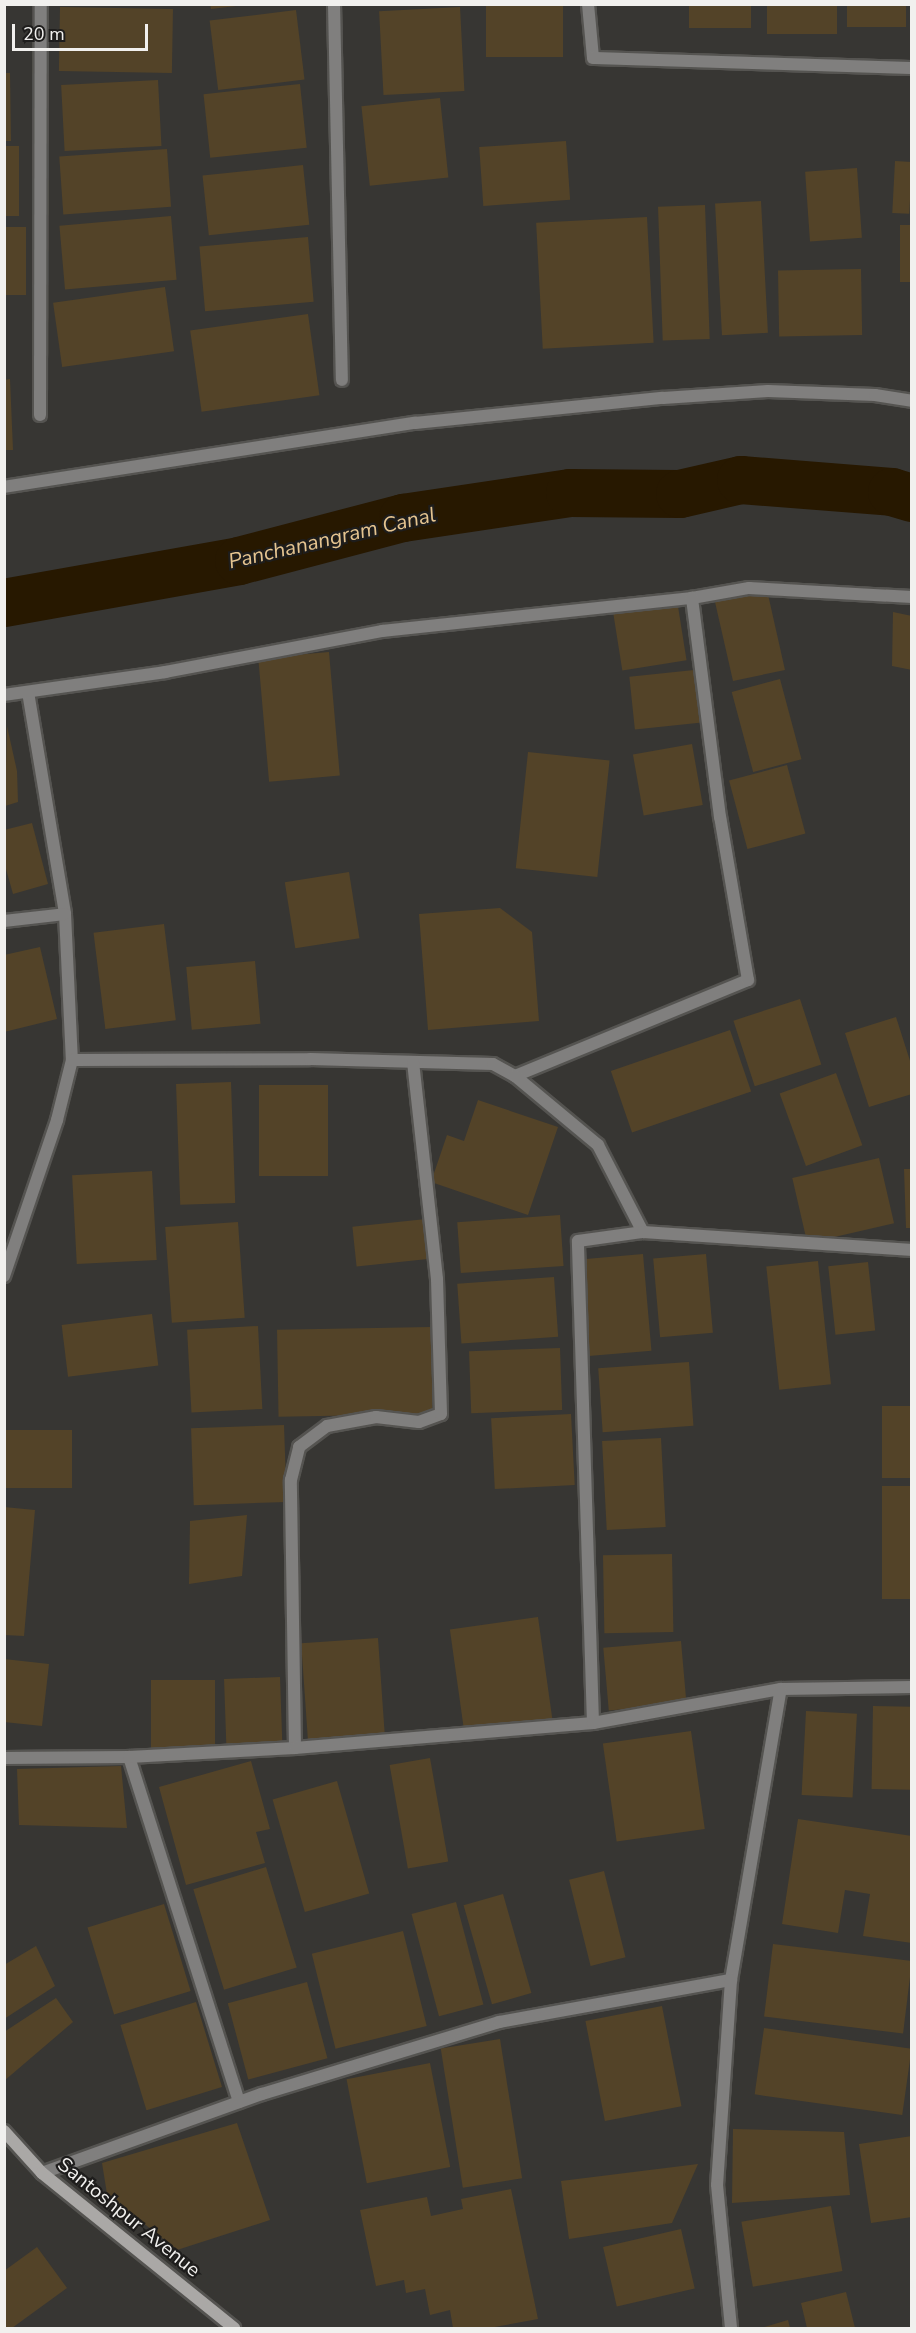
<!DOCTYPE html>
<style>
body{margin:0}
#map{position:relative;width:916px;height:2333px;overflow:hidden;background:#373633;font-family:"Nunito Sans",sans-serif}
div>[style]{position:absolute}
.canal>*{height:48px;margin:-24px;padding:0 24px;transform-origin:24px;border-radius:24px;background:#271800}
.building>*{inset:0;background:#534328;transform-origin:0 0}
.roads{filter:drop-shadow(2px 0 #555451) drop-shadow(-2px 0 #555451) drop-shadow(0 2px #555451) drop-shadow(0 -2px #555451)}
.street>*{height:12px;margin:-6px;padding:0 6px;transform-origin:6px;border-radius:6px;background:#807f7e}
.secondary>*{height:12px;margin:-6px;padding:0 6px;transform-origin:6px;border-radius:6px;background:#aaa8a6}
span{translate:-50% -50%;white-space:nowrap;text-align:center;line-height:1.15;-webkit-text-stroke:4.5px #1e1d1c;paint-order:stroke}
.street-label{font-size:20px;color:#f1f0ee}
.water-label{font-size:21px;color:#e5c490;font-style:italic}
.frame{position:absolute;inset:0;border:6px solid #f1f0ee;pointer-events:none}
.scale{position:absolute;left:12px;top:24px;width:136px;height:27px;box-sizing:border-box;border:3px solid #f1f0ee;border-top:0;padding-left:8px;font-size:18px;line-height:21px;white-space:nowrap;color:#f1f0ee;-webkit-text-stroke:4px #1e1d1c;paint-order:stroke}
</style>
<div id="map">
<div class="canal">
<div style="left:4px;top:603px;width:239px;rotate:-10.1deg"></div>
<div style="left:239px;top:561px;width:170px;rotate:-14.7deg"></div>
<div style="left:403px;top:518px;width:169px;rotate:-8.5deg"></div>
<div style="left:570px;top:493px;width:110px;rotate:0.5deg"></div>
<div style="left:680px;top:494px;width:63px;rotate:-12.9deg"></div>
<div style="left:741px;top:480px;width:151px;rotate:4.5deg"></div>
<div style="left:892px;top:492px;width:21px;rotate:17deg"></div>
</div>
<div class="building">
<div style="clip-path:polygon(210px 4px,236px 4px,236px 6px,211px 9px)"></div>
<div style="left:486px;top:4px;width:77px;height:53px"></div>
<div style="left:689px;top:4px;width:62px;height:24px"></div>
<div style="left:767px;top:4px;width:70px;height:30px"></div>
<div style="left:847px;top:4px;width:59px;height:23px"></div>
<div style="left:60px;top:7px;width:113px;height:64px;rotate:1deg"></div>
<div style="left:460px;top:7px;width:84px;height:81px;rotate:87deg"></div>
<div style="left:296px;top:10px;width:70px;height:87px;rotate:83deg"></div>
<div style="clip-path:polygon(4px 73px,10px 73px,11px 141px,4px 141px)"></div>
<div style="left:158px;top:80px;width:66px;height:97px;rotate:87deg"></div>
<div style="left:300px;top:84px;width:64px;height:97px;rotate:84deg"></div>
<div style="left:440px;top:98px;width:80px;height:79px;rotate:84deg"></div>
<div style="left:566px;top:141px;width:59px;height:87px;rotate:86deg"></div>
<div style="left:4px;top:146px;width:15px;height:70px"></div>
<div style="left:167px;top:149px;width:58px;height:108px;rotate:86deg"></div>
<div style="left:895px;top:161px;width:17px;height:52px;rotate:3deg"></div>
<div style="left:303px;top:165px;width:60px;height:101px;rotate:84deg"></div>
<div style="left:857px;top:168px;width:70px;height:52px;rotate:86deg"></div>
<div style="left:761px;top:201px;width:132px;height:46px;rotate:87deg"></div>
<div style="left:705px;top:205px;width:134px;height:47px;rotate:88deg"></div>
<div style="left:171px;top:216px;width:64px;height:112px;rotate:85deg"></div>
<div style="left:647px;top:217px;width:126px;height:111px;rotate:87deg"></div>
<div style="left:900px;top:225px;width:12px;height:57px"></div>
<div style="left:4px;top:227px;width:22px;height:68px"></div>
<div style="left:308px;top:237px;width:65px;height:109px;rotate:85deg"></div>
<div style="left:861px;top:269px;width:66px;height:83px;rotate:89deg"></div>
<div style="left:165px;top:287px;width:65px;height:113px;rotate:82deg"></div>
<div style="left:308px;top:314px;width:82px;height:119px;rotate:82deg"></div>
<div style="clip-path:polygon(10px 379px,13px 450px,4px 450px,4px 380px)"></div>
<div style="clip-path:polygon(749px 588px,767px 590px,785px 670px,733px 681px,715px 602px)"></div>
<div style="left:677px;top:600px;width:61px;height:65px;rotate:81deg"></div>
<div style="clip-path:polygon(893px 612px,912px 616px,912px 670px,892px 666px)"></div>
<div style="left:329px;top:652px;width:124px;height:71px;rotate:85deg"></div>
<div style="left:694px;top:670px;width:53px;height:65px;rotate:84deg"></div>
<div style="left:780px;top:679px;width:83px;height:50px;rotate:75deg"></div>
<div style="clip-path:polygon(7px 726px,17px 771px,18px 802px,5px 806px)"></div>
<div style="left:692px;top:744px;width:62px;height:60px;rotate:80deg"></div>
<div style="left:528px;top:752px;width:82px;height:117px;rotate:6deg"></div>
<div style="left:787px;top:765px;width:71px;height:60px;rotate:75deg"></div>
<div style="clip-path:polygon(32px 823px,48px 884px,13px 894px,4px 862px,4px 830px)"></div>
<div style="left:349px;top:872px;width:67px;height:65px;rotate:81deg"></div>
<div style="clip-path:polygon(500px 908px,532px 932px,539px 1021px,428px 1030px,419px 914px)"></div>
<div style="left:164px;top:924px;width:97px;height:71px;rotate:83deg"></div>
<div style="clip-path:polygon(40px 947px,57px 1019px,4px 1032px,4px 955px)"></div>
<div style="left:255px;top:961px;width:63px;height:69px;rotate:85deg"></div>
<div style="left:800px;top:999px;width:69px;height:70px;rotate:72deg"></div>
<div style="clip-path:polygon(896px 1017px,912px 1067px,912px 1094px,869px 1107px,845px 1033px)"></div>
<div style="left:730px;top:1030px;width:65px;height:126px;rotate:71deg"></div>
<div style="left:836px;top:1073px;width:77px;height:60px;rotate:70deg"></div>
<div style="left:231px;top:1082px;width:121px;height:55px;rotate:88deg"></div>
<div style="left:259px;top:1085px;width:69px;height:91px"></div>
<div style="clip-path:polygon(478px 1100px,558px 1127px,528px 1215px,431px 1182px,447px 1135px,464px 1141px)"></div>
<div style="left:879px;top:1158px;width:67px;height:89px;rotate:77deg"></div>
<div style="clip-path:polygon(904px 1169px,912px 1169px,912px 1228px,906px 1228px)"></div>
<div style="left:152px;top:1171px;width:89px;height:80px;rotate:87deg"></div>
<div style="left:560px;top:1215px;width:51px;height:103px;rotate:86deg"></div>
<div style="left:426px;top:1219px;width:40px;height:74px;rotate:84deg"></div>
<div style="left:238px;top:1222px;width:96px;height:73px;rotate:86deg"></div>
<div style="left:643px;top:1254px;width:97px;height:63px;rotate:85deg"></div>
<div style="left:706px;top:1254px;width:79px;height:53px;rotate:85deg"></div>
<div style="left:818px;top:1261px;width:124px;height:52px;rotate:84deg"></div>
<div style="left:868px;top:1262px;width:69px;height:40px;rotate:84deg"></div>
<div style="left:554px;top:1277px;width:60px;height:97px;rotate:86deg"></div>
<div style="left:152px;top:1314px;width:52px;height:91px;rotate:83deg"></div>
<div style="left:258px;top:1326px;width:83px;height:71px;rotate:87deg"></div>
<div style="left:431px;top:1327px;width:87px;height:154px;rotate:89deg"></div>
<div style="left:560px;top:1348px;width:62px;height:91px;rotate:88deg"></div>
<div style="left:689px;top:1362px;width:64px;height:91px;rotate:86deg"></div>
<div style="left:912px;top:1406px;width:72px;height:30px;rotate:90deg"></div>
<div style="left:571px;top:1414px;width:71px;height:80px;rotate:87deg"></div>
<div style="left:284px;top:1425px;width:77px;height:93px;rotate:88deg"></div>
<div style="left:4px;top:1430px;width:68px;height:58px"></div>
<div style="left:661px;top:1438px;width:89px;height:59px;rotate:87deg"></div>
<div style="left:882px;top:1486px;width:30px;height:113px"></div>
<div style="clip-path:polygon(4px 1507px,35px 1510px,24px 1636px,4px 1635px)"></div>
<div style="clip-path:polygon(247px 1515px,242px 1576px,189px 1584px,190px 1521px)"></div>
<div style="left:672px;top:1554px;width:78px;height:69px;rotate:89deg"></div>
<div style="left:538px;top:1617px;width:103px;height:89px;rotate:82deg"></div>
<div style="left:378px;top:1638px;width:100px;height:77px;rotate:86deg"></div>
<div style="left:681px;top:1641px;width:63px;height:78px;rotate:85deg"></div>
<div style="clip-path:polygon(4px 1659px,49px 1664px,42px 1726px,4px 1722px)"></div>
<div style="left:280px;top:1677px;width:71px;height:56px;rotate:88deg"></div>
<div style="left:151px;top:1680px;width:64px;height:71px"></div>
<div style="left:873px;top:1706px;width:39px;height:83px;rotate:1deg"></div>
<div style="left:806px;top:1711px;width:51px;height:84px;rotate:3deg"></div>
<div style="left:691px;top:1731px;width:99px;height:89px;rotate:82deg"></div>
<div style="left:430px;top:1758px;width:105px;height:41px;rotate:80deg"></div>
<div style="clip-path:polygon(251px 1761px,270px 1829px,256px 1832px,265px 1863px,186px 1885px,159px 1787px)"></div>
<div style="clip-path:polygon(121px 1766px,127px 1828px,19px 1825px,17px 1769px)"></div>
<div style="left:337px;top:1781px;width:117px;height:67px;rotate:74deg"></div>
<div style="clip-path:polygon(798px 1819px,912px 1836px,912px 1943px,863px 1936px,870px 1894px,845px 1890px,838px 1933px,782px 1924px)"></div>
<div style="left:266px;top:1867px;width:105px;height:76px;rotate:73deg"></div>
<div style="left:604px;top:1871px;width:89px;height:36px;rotate:76deg"></div>
<div style="left:503px;top:1894px;width:103px;height:41px;rotate:74deg"></div>
<div style="left:456px;top:1902px;width:106px;height:46px;rotate:75deg"></div>
<div style="left:164px;top:1904px;width:91px;height:80px;rotate:73deg"></div>
<div style="left:403px;top:1931px;width:98px;height:94px;rotate:76deg"></div>
<div style="left:773px;top:1944px;width:140px;height:73px;rotate:7deg"></div>
<div style="clip-path:polygon(36px 1946px,55px 1986px,4px 2019px,4px 1965px)"></div>
<div style="left:307px;top:1982px;width:79px;height:82px;rotate:75deg"></div>
<div style="clip-path:polygon(56px 1998px,73px 2022px,4px 2081px,4px 2032px)"></div>
<div style="left:196px;top:2002px;width:89px;height:79px;rotate:73deg"></div>
<div style="left:662px;top:2006px;width:102px;height:78px;rotate:79deg"></div>
<div style="left:764px;top:2028px;width:149px;height:67px;rotate:8deg"></div>
<div style="left:500px;top:2039px;width:141px;height:60px;rotate:81deg"></div>
<div style="left:430px;top:2063px;width:106px;height:85px;rotate:79deg"></div>
<div style="clip-path:polygon(237px 2123px,270px 2220px,177px 2250px,107px 2194px,102px 2163px)"></div>
<div style="clip-path:polygon(733px 2129px,844px 2132px,850px 2195px,732px 2203px)"></div>
<div style="clip-path:polygon(912px 2136px,912px 2217px,871px 2223px,859px 2144px)"></div>
<div style="clip-path:polygon(698px 2164px,672px 2223px,569px 2239px,561px 2181px)"></div>
<div style="clip-path:polygon(511px 2189px,538px 2319px,489px 2328px,453px 2328px,450px 2310px,430px 2315px,425px 2289px,406px 2293px,404px 2280px,376px 2286px,360px 2210px,427px 2197px,431px 2216px,463px 2209px,461px 2199px)"></div>
<div style="left:831px;top:2206px;width:66px;height:91px;rotate:80deg"></div>
<div style="left:681px;top:2229px;width:61px;height:80px;rotate:77deg"></div>
<div style="clip-path:polygon(37px 2247px,67px 2288px,12px 2328px,4px 2328px,4px 2271px)"></div>
<div style="clip-path:polygon(846px 2292px,855px 2328px,807px 2328px,801px 2303px)"></div>
<div style="clip-path:polygon(788px 2320px,790px 2328px,761px 2328px)"></div>
</div>
<div class="roads">
<div class="street">
<div style="left:334px;top:4px;width:376px;rotate:88.8deg"></div>
<div style="left:588px;top:4px;width:54px;rotate:84.7deg"></div>
<div style="left:593px;top:58px;width:319px;rotate:1.8deg"></div>
<div style="left:40px;top:415px;width:411px;rotate:-89.9deg"></div>
<div style="left:4px;top:487px;width:416px;rotate:-8.9deg"></div>
<div style="left:415px;top:423px;width:249px;rotate:-5.8deg"></div>
<div style="left:663px;top:398px;width:105px;rotate:-3.8deg"></div>
<div style="left:768px;top:391px;width:107px;rotate:2.1deg"></div>
<div style="left:875px;top:395px;width:37px;rotate:9deg"></div>
<div style="left:28px;top:692px;width:225px;rotate:80.5deg"></div>
<div style="left:65px;top:914px;width:146px;rotate:87.3deg"></div>
<div style="left:4px;top:695px;width:163px;rotate:-8.1deg"></div>
<div style="left:165px;top:672px;width:221px;rotate:-10.7deg"></div>
<div style="left:382px;top:631px;width:312px;rotate:-6.1deg"></div>
<div style="left:692px;top:598px;width:58px;rotate:-10deg"></div>
<div style="left:749px;top:588px;width:163px;rotate:3.2deg"></div>
<div style="left:4px;top:921px;width:61px;rotate:-6.5deg"></div>
<div style="left:515px;top:1076px;width:252px;rotate:-22.4deg"></div>
<div style="left:748px;top:980px;width:165px;rotate:-99.7deg"></div>
<div style="left:720px;top:817px;width:221px;rotate:-97.3deg"></div>
<div style="left:4px;top:1276px;width:165px;rotate:-71.2deg"></div>
<div style="left:57px;top:1120px;width:62px;rotate:-76deg"></div>
<div style="left:72px;top:1060px;width:238px;rotate:-0.2deg"></div>
<div style="left:310px;top:1059px;width:183px;rotate:1.6deg"></div>
<div style="left:493px;top:1064px;width:25px;rotate:29deg"></div>
<div style="left:515px;top:1076px;width:108px;rotate:39.7deg"></div>
<div style="left:598px;top:1145px;width:98px;rotate:62.7deg"></div>
<div style="left:593px;top:1723px;width:482px;rotate:-91.8deg"></div>
<div style="left:578px;top:1241px;width:66px;rotate:-7.9deg"></div>
<div style="left:643px;top:1232px;width:270px;rotate:3.8deg"></div>
<div style="left:295px;top:1748px;width:268px;rotate:-90.9deg"></div>
<div style="left:291px;top:1480px;width:34px;rotate:-76deg"></div>
<div style="left:299px;top:1447px;width:35px;rotate:-37deg"></div>
<div style="left:327px;top:1426px;width:50px;rotate:-10.4deg"></div>
<div style="left:376px;top:1417px;width:43px;rotate:6.6deg"></div>
<div style="left:419px;top:1422px;width:23px;rotate:-20deg"></div>
<div style="left:441px;top:1414px;width:135px;rotate:-91.7deg"></div>
<div style="left:437px;top:1279px;width:218px;rotate:-96.3deg"></div>
<div style="left:129px;top:1757px;width:362px;rotate:72.3deg"></div>
<div style="left:4px;top:1758px;width:125px;rotate:-0.5deg"></div>
<div style="left:129px;top:1757px;width:166px;rotate:-3.1deg"></div>
<div style="left:295px;top:1748px;width:299px;rotate:-4.8deg"></div>
<div style="left:593px;top:1723px;width:191px;rotate:-10.3deg"></div>
<div style="left:781px;top:1689px;width:131px;rotate:-0.9deg"></div>
<div style="left:731px;top:1980px;width:295px;rotate:-80.3deg"></div>
<div style="left:42px;top:2173px;width:234px;rotate:-19.8deg"></div>
<div style="left:262px;top:2094px;width:248px;rotate:-16.9deg"></div>
<div style="left:499px;top:2022px;width:236px;rotate:-10.3deg"></div>
<div style="left:731px;top:1980px;width:205px;rotate:93.9deg"></div>
<div style="left:717px;top:2185px;width:144px;rotate:84.4deg"></div>
</div>
<div class="secondary">
<div style="left:4px;top:2131px;width:57px;rotate:47.9deg"></div>
<div style="left:42px;top:2173px;width:247px;rotate:38.9deg"></div>
</div>
</div>
<div class="street-label">
<span style="left:129px;top:2217px;rotate:39deg">Santoshpur Avenue</span>
</div>
<div class="water-label">
<span style="left:332px;top:538px;rotate:-13deg">Panchanangram Canal</span>
</div>
<div class="frame"></div>
<div class="scale">20 m</div>
</div>
